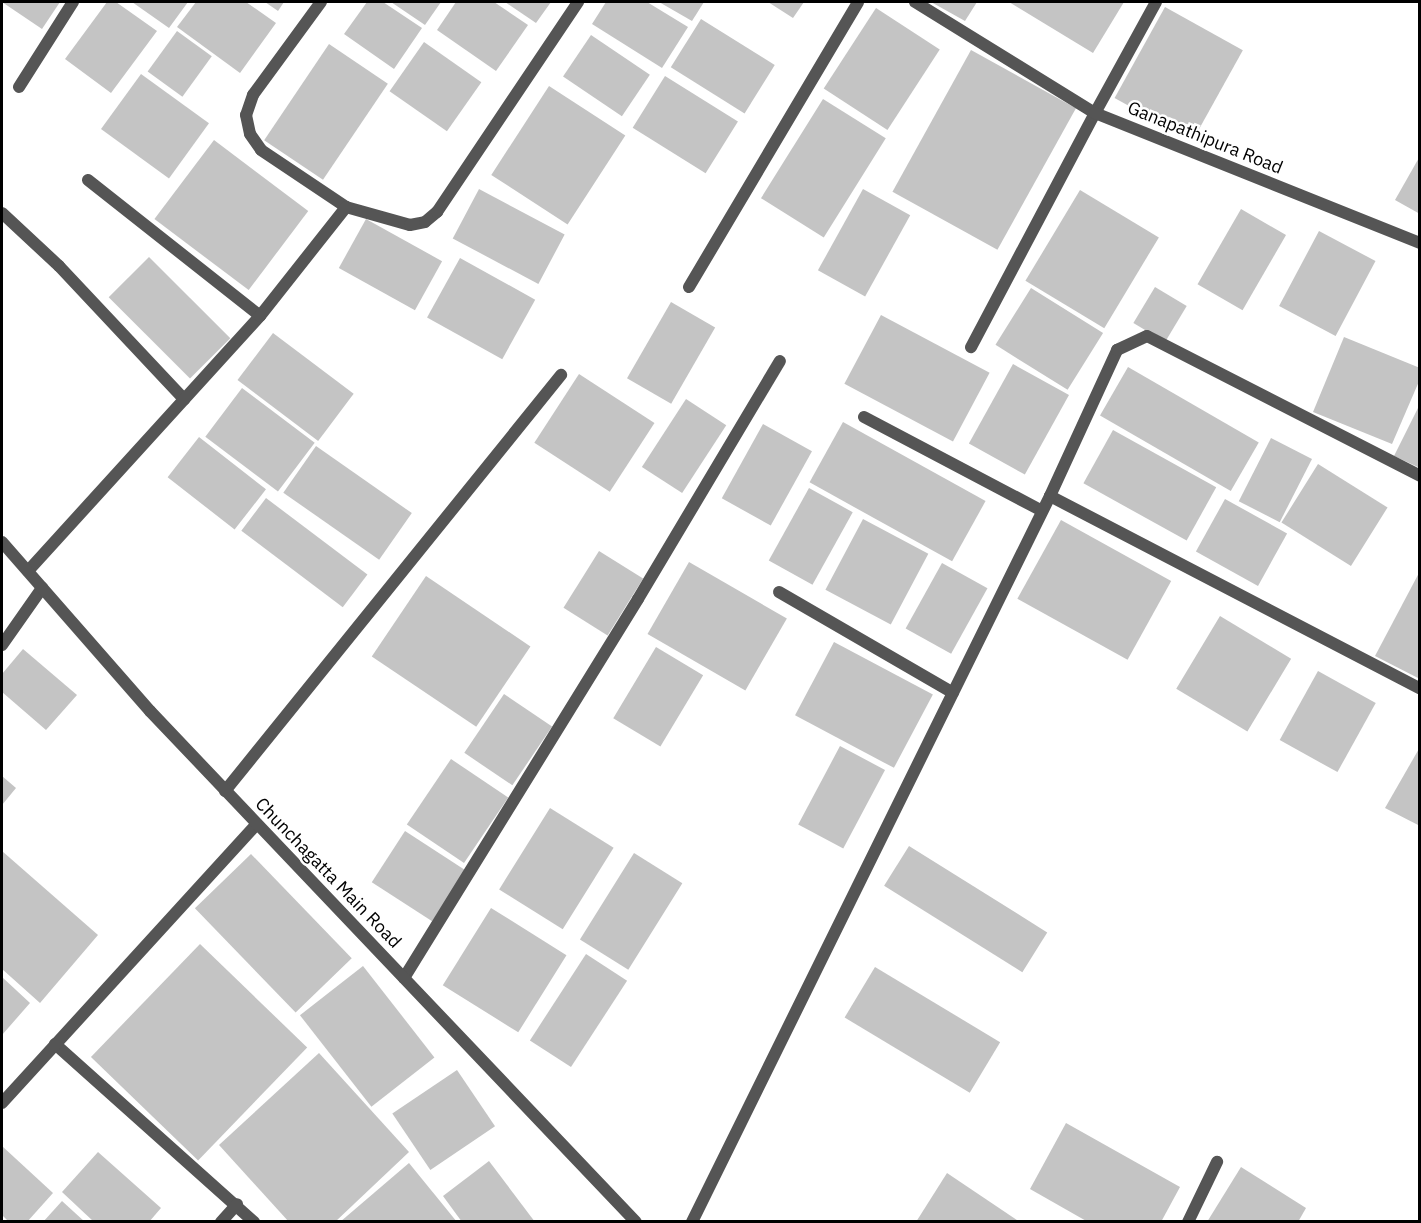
<!DOCTYPE html>
<style>
body{margin:0}
#map{position:relative;width:1421px;height:1223px;overflow:hidden;background:#fff;font-family:"IBM Plex Sans",sans-serif}
div>[style]{position:absolute}
.building>*{inset:0;background:#c4c4c4;transform-origin:0 0}
.minor>*{height:12px;margin:-6px;padding:0 6px;transform-origin:6px;border-radius:6px;background:#555}
.tertiary>*{height:12px;margin:-6px;padding:0 6px;transform-origin:6px;border-radius:6px;background:#555}
span{translate:-50% -50%;white-space:nowrap;text-align:center;line-height:1.15;-webkit-text-stroke:5px #fff;paint-order:stroke}
.street-label{font-size:18px;color:#000}
.frame{position:absolute;inset:0;border:3px solid #000;pointer-events:none}
</style>
<div id="map">
<div class="building">
<div style="clip-path:polygon(2px 2px,60px 2px,42px 29px)"></div>
<div style="clip-path:polygon(107px 2px,116px 2px,157px 31px,111px 93px,65px 59px)"></div>
<div style="clip-path:polygon(132px 2px,188px 2px,169px 28px)"></div>
<div style="clip-path:polygon(196px 2px,246px 2px,276px 23px,240px 73px,177px 27px)"></div>
<div style="clip-path:polygon(265px 2px,284px 2px,278px 11px)"></div>
<div style="clip-path:polygon(367px 2px,383px 2px,422px 28px,394px 69px,344px 34px)"></div>
<div style="clip-path:polygon(391px 2px,441px 2px,425px 25px)"></div>
<div style="clip-path:polygon(456px 2px,494px 2px,528px 25px,496px 71px,437px 30px)"></div>
<div style="clip-path:polygon(505px 2px,551px 2px,536px 23px)"></div>
<div style="clip-path:polygon(606px 2px,647px 2px,688px 27px,662px 68px,592px 24px)"></div>
<div style="clip-path:polygon(659px 2px,704px 2px,692px 21px)"></div>
<div style="clip-path:polygon(768px 2px,804px 2px,793px 18px)"></div>
<div style="clip-path:polygon(931px 2px,977px 2px,965px 21px)"></div>
<div style="clip-path:polygon(1009px 2px,1124px 2px,1093px 53px)"></div>
<div style="left:1165px;top:7px;width:89px;height:104px;rotate:29deg"></div>
<div style="left:876px;top:8px;width:76px;height:96px;rotate:33deg"></div>
<div style="left:701px;top:19px;width:87px;height:57px;rotate:32deg"></div>
<div style="left:177px;top:31px;width:43px;height:50px;rotate:36deg"></div>
<div style="left:591px;top:35px;width:71px;height:50px;rotate:34deg"></div>
<div style="left:424px;top:42px;width:70px;height:60px;rotate:35deg"></div>
<div style="left:329px;top:44px;width:71px;height:116px;rotate:34deg"></div>
<div style="left:971px;top:50px;width:120px;height:162px;rotate:29deg"></div>
<div style="left:141px;top:74px;width:84px;height:68px;rotate:36deg"></div>
<div style="left:665px;top:76px;width:86px;height:61px;rotate:32deg"></div>
<div style="left:549px;top:86px;width:91px;height:106px;rotate:33deg"></div>
<div style="left:823px;top:99px;width:74px;height:117px;rotate:32deg"></div>
<div style="left:214px;top:140px;width:118px;height:99px;rotate:37deg"></div>
<div style="clip-path:polygon(1420px 156px,1420px 214px,1395px 200px)"></div>
<div style="left:479px;top:189px;width:97px;height:56px;rotate:28deg"></div>
<div style="left:863px;top:189px;width:54px;height:93px;rotate:29deg"></div>
<div style="left:1080px;top:190px;width:92px;height:106px;rotate:31deg"></div>
<div style="left:1241px;top:209px;width:52px;height:87px;rotate:30deg"></div>
<div style="left:366px;top:219px;width:87px;height:56px;rotate:29deg"></div>
<div style="left:1319px;top:231px;width:64px;height:85px;rotate:28deg"></div>
<div style="left:149px;top:257px;width:115px;height:57px;rotate:45deg"></div>
<div style="left:460px;top:258px;width:86px;height:68px;rotate:29deg"></div>
<div style="left:1155px;top:287px;width:37px;height:42px;rotate:31deg"></div>
<div style="left:1031px;top:288px;width:85px;height:67px;rotate:32deg"></div>
<div style="left:671px;top:302px;width:51px;height:88px;rotate:30deg"></div>
<div style="left:881px;top:315px;width:123px;height:78px;rotate:28deg"></div>
<div style="left:273px;top:333px;width:101px;height:59px;rotate:37deg"></div>
<div style="clip-path:polygon(1344px 337px,1420px 368px,1420px 379px,1392px 444px,1313px 412px)"></div>
<div style="left:1013px;top:364px;width:64px;height:91px;rotate:29deg"></div>
<div style="left:1128px;top:367px;width:151px;height:56px;rotate:30deg"></div>
<div style="left:579px;top:374px;width:90px;height:82px;rotate:33deg"></div>
<div style="left:242px;top:388px;width:91px;height:61px;rotate:37deg"></div>
<div style="left:686px;top:399px;width:48px;height:81px;rotate:33deg"></div>
<div style="clip-path:polygon(1420px 404px,1420px 468px,1394px 456px)"></div>
<div style="left:843px;top:422px;width:163px;height:69px;rotate:29deg"></div>
<div style="left:763px;top:424px;width:56px;height:85px;rotate:29deg"></div>
<div style="left:1113px;top:430px;width:118px;height:61px;rotate:29deg"></div>
<div style="left:199px;top:437px;width:85px;height:51px;rotate:38deg"></div>
<div style="left:1271px;top:438px;width:46px;height:71px;rotate:27deg"></div>
<div style="left:316px;top:446px;width:117px;height:57px;rotate:35deg"></div>
<div style="left:1318px;top:464px;width:82px;height:69px;rotate:32deg"></div>
<div style="left:809px;top:488px;width:50px;height:83px;rotate:29deg"></div>
<div style="left:266px;top:498px;width:127px;height:41px;rotate:37deg"></div>
<div style="left:1225px;top:499px;width:71px;height:60px;rotate:29deg"></div>
<div style="left:863px;top:519px;width:74px;height:80px;rotate:28deg"></div>
<div style="left:1061px;top:520px;width:126px;height:90px;rotate:29deg"></div>
<div style="left:599px;top:551px;width:52px;height:67px;rotate:32deg"></div>
<div style="left:689px;top:562px;width:113px;height:83px;rotate:30deg"></div>
<div style="left:942px;top:563px;width:52px;height:75px;rotate:29deg"></div>
<div style="clip-path:polygon(1420px 571px,1420px 679px,1375px 656px)"></div>
<div style="left:426px;top:576px;width:126px;height:97px;rotate:34deg"></div>
<div style="left:1220px;top:616px;width:83px;height:85px;rotate:31deg"></div>
<div style="left:834px;top:642px;width:112px;height:83px;rotate:28deg"></div>
<div style="left:656px;top:647px;width:55px;height:83px;rotate:31deg"></div>
<div style="clip-path:polygon(23px 649px,77px 695px,46px 730px,2px 692px,2px 674px)"></div>
<div style="left:1318px;top:671px;width:66px;height:79px;rotate:29deg"></div>
<div style="left:504px;top:694px;width:58px;height:71px;rotate:34deg"></div>
<div style="left:840px;top:746px;width:51px;height:89px;rotate:28deg"></div>
<div style="clip-path:polygon(1420px 747px,1420px 826px,1385px 808px)"></div>
<div style="left:451px;top:759px;width:69px;height:79px;rotate:34deg"></div>
<div style="clip-path:polygon(2px 776px,16px 788px,2px 805px)"></div>
<div style="left:550px;top:808px;width:75px;height:96px;rotate:32deg"></div>
<div style="left:405px;top:831px;width:72px;height:61px;rotate:33deg"></div>
<div style="left:909px;top:846px;width:163px;height:47px;rotate:32deg"></div>
<div style="clip-path:polygon(2px 851px,98px 935px,40px 1003px,2px 969px)"></div>
<div style="left:634px;top:853px;width:57px;height:102px;rotate:32deg"></div>
<div style="left:251px;top:854px;width:145px;height:78px;rotate:46deg"></div>
<div style="left:491px;top:908px;width:89px;height:91px;rotate:32deg"></div>
<div style="left:200px;top:944px;width:149px;height:157px;rotate:44deg"></div>
<div style="left:586px;top:954px;width:49px;height:103px;rotate:33deg"></div>
<div style="left:363px;top:966px;width:116px;height:80px;rotate:52deg"></div>
<div style="left:875px;top:967px;width:146px;height:59px;rotate:31deg"></div>
<div style="clip-path:polygon(2px 977px,30px 1003px,2px 1035px)"></div>
<div style="clip-path:polygon(319px 1053px,409px 1152px,335px 1222px,289px 1222px,219px 1145px)"></div>
<div style="left:457px;top:1070px;width:68px;height:78px;rotate:56deg"></div>
<div style="clip-path:polygon(1066px 1123px,1180px 1187px,1161px 1222px,1088px 1222px,1030px 1189px)"></div>
<div style="clip-path:polygon(2px 1146px,53px 1193px,27px 1222px,9px 1222px,2px 1215px)"></div>
<div style="clip-path:polygon(98px 1152px,161px 1208px,149px 1222px,94px 1222px,62px 1192px)"></div>
<div style="clip-path:polygon(489px 1161px,535px 1222px,462px 1222px,443px 1196px)"></div>
<div style="clip-path:polygon(409px 1163px,457px 1222px,340px 1222px)"></div>
<div style="clip-path:polygon(1241px 1167px,1306px 1208px,1298px 1222px,1207px 1222px)"></div>
<div style="clip-path:polygon(947px 1173px,1020px 1222px,916px 1222px)"></div>
<div style="clip-path:polygon(62px 1201px,85px 1222px,43px 1222px)"></div>
</div>
<div class="minor">
<div style="left:321px;top:2px;width:115px;rotate:126.2deg"></div>
<div style="left:253px;top:95px;width:21px;rotate:109deg"></div>
<div style="left:246px;top:115px;width:19px;rotate:78deg"></div>
<div style="left:250px;top:134px;width:19px;rotate:55deg"></div>
<div style="left:261px;top:150px;width:102px;rotate:33.8deg"></div>
<div style="left:346px;top:207px;width:66px;rotate:15.7deg"></div>
<div style="left:410px;top:225px;width:15px;rotate:-11deg"></div>
<div style="left:425px;top:222px;width:16px;rotate:-40deg"></div>
<div style="left:437px;top:212px;width:253px;rotate:-56.1deg"></div>
<div style="left:915px;top:2px;width:211px;rotate:31.7deg"></div>
<div style="left:1095px;top:113px;width:265px;rotate:117.9deg"></div>
<div style="left:1156px;top:2px;width:127px;rotate:118.8deg"></div>
<div style="left:1095px;top:113px;width:350px;rotate:21.8deg"></div>
<div style="left:19px;top:87px;width:101px;rotate:-57.6deg"></div>
<div style="left:88px;top:180px;width:219px;rotate:38.3deg"></div>
<div style="left:2px;top:213px;width:78px;rotate:42.9deg"></div>
<div style="left:59px;top:266px;width:183px;rotate:46.8deg"></div>
<div style="left:689px;top:287px;width:331px;rotate:-59.3deg"></div>
<div style="left:864px;top:417px;width:201px;rotate:27.8deg"></div>
<div style="left:1050px;top:496px;width:417px;rotate:27.5deg"></div>
<div style="left:28px;top:571px;width:345px;rotate:-47.7deg"></div>
<div style="left:260px;top:316px;width:139px;rotate:-51.7deg"></div>
<div style="left:779px;top:592px;width:201px;rotate:30.1deg"></div>
<div style="left:2px;top:645px;width:70px;rotate:-54.9deg"></div>
<div style="left:225px;top:791px;width:535px;rotate:-51.07deg"></div>
<div style="left:404px;top:978px;width:445px;rotate:-58.3deg"></div>
<div style="left:638px;top:599px;width:277px;rotate:-59.2deg"></div>
<div style="left:55px;top:1044px;width:267px;rotate:41.8deg"></div>
<div style="left:2px;top:1103px;width:378px;rotate:-47.6deg"></div>
<div style="left:221px;top:1222px;width:24px;rotate:-48deg"></div>
<div style="left:692px;top:1222px;width:809px;rotate:-63.75deg"></div>
<div style="left:1050px;top:496px;width:161px;rotate:-65.3deg"></div>
<div style="left:1117px;top:350px;width:33px;rotate:-25deg"></div>
<div style="left:1147px;top:336px;width:307px;rotate:27.1deg"></div>
<div style="left:1188px;top:1222px;width:67px;rotate:-64.2deg"></div>
</div>
<div class="tertiary">
<div style="left:2px;top:542px;width:225px;rotate:48.8deg"></div>
<div style="left:150px;top:711px;width:705px;rotate:46.44deg"></div>
</div>
<div class="street-label">
<span style="left:1205px;top:138px;rotate:22deg">Ganapathipura Road</span>
<span style="left:328px;top:873px;rotate:46deg">Chunchagatta Main Road</span>
</div>
<div class="frame"></div>
</div>
